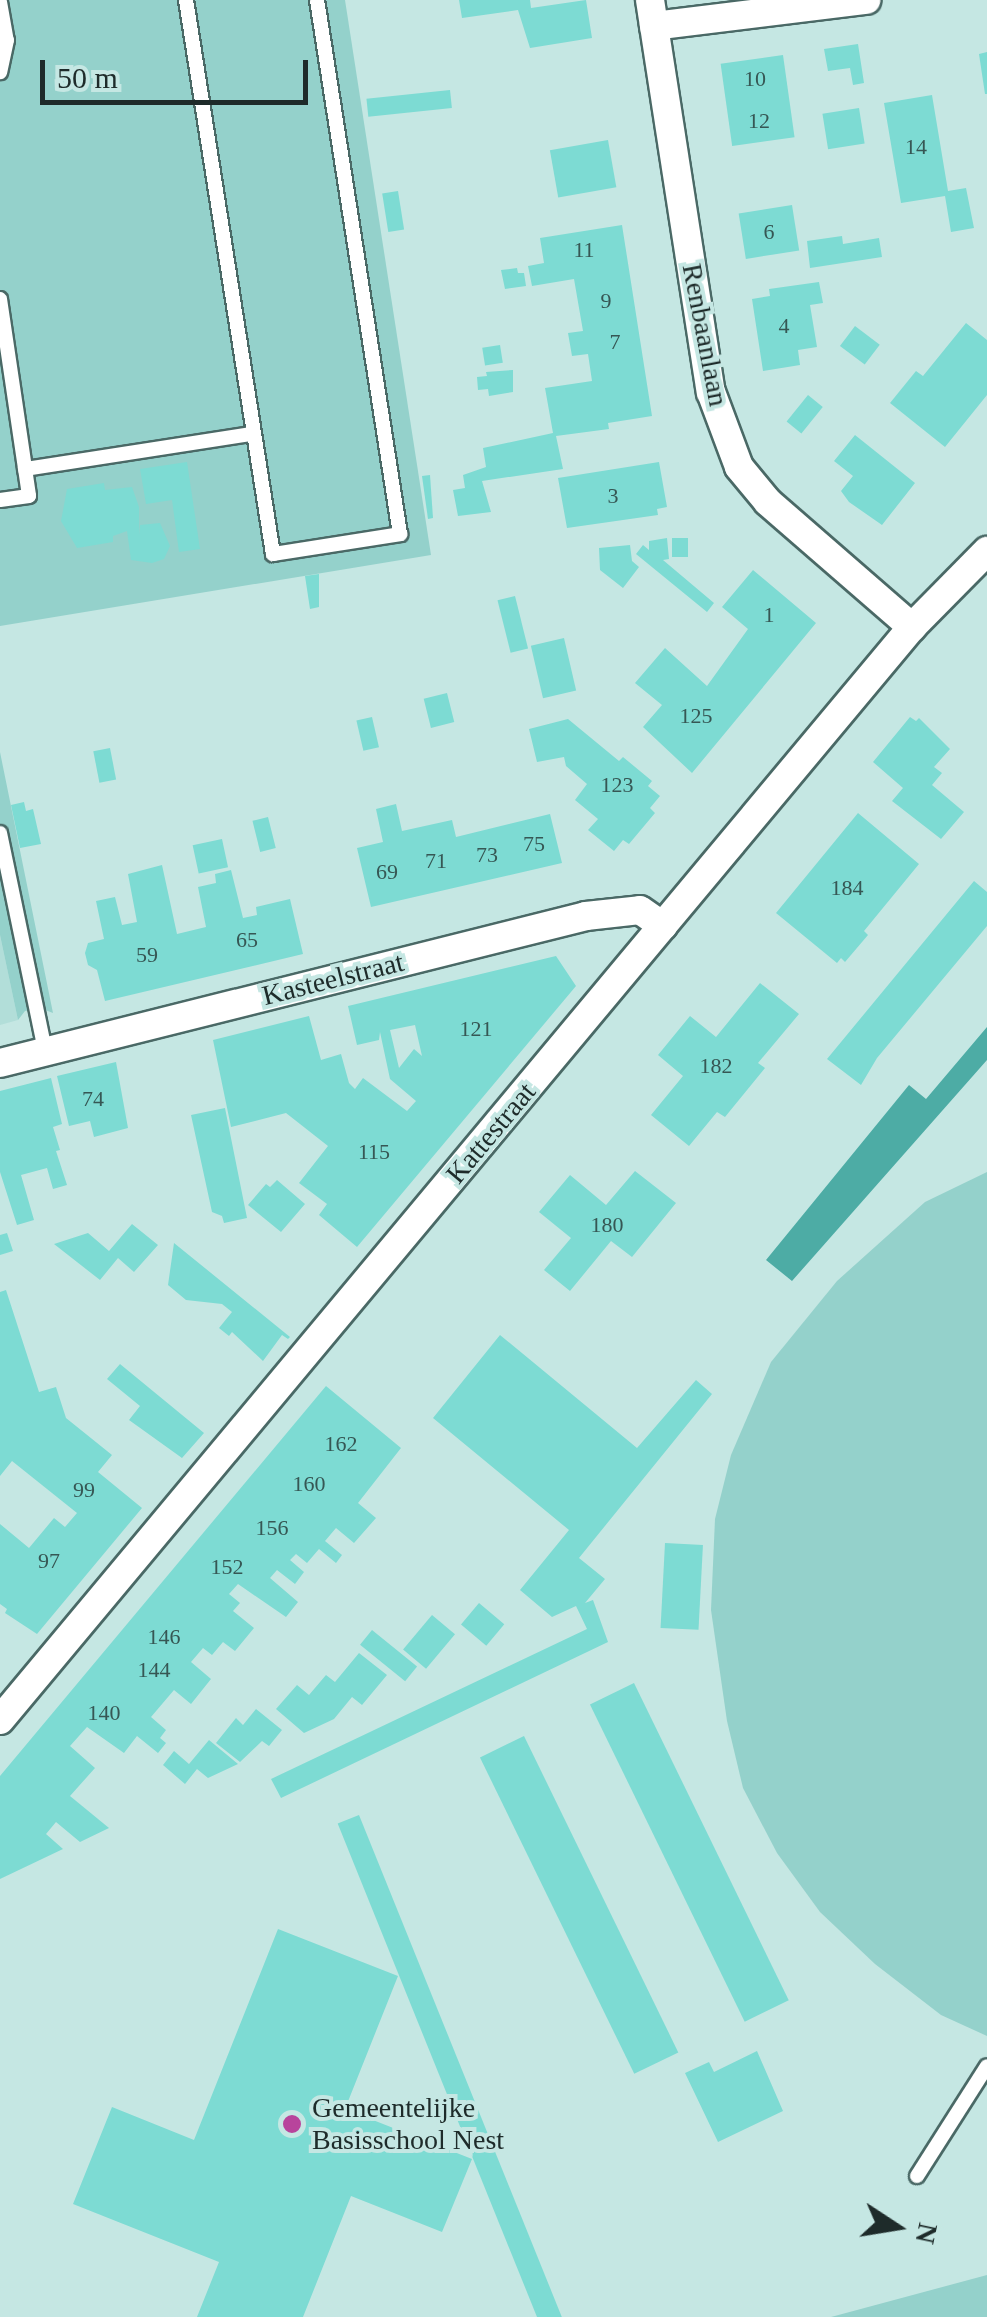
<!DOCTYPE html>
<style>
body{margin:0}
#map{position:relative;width:987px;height:2317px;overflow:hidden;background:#c5e7e3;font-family:Georgia,serif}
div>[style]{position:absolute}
.built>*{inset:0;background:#b2ded9}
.green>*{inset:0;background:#94d1cb}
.forest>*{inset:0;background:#4daca5}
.building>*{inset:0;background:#7ddbd3;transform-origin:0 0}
.roads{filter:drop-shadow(2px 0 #4a6966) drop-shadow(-2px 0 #4a6966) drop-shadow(0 2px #4a6966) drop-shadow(0 -2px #4a6966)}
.lane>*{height:14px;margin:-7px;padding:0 7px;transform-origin:7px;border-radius:7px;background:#fff}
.street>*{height:28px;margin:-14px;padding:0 14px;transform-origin:14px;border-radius:14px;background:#fff}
.dots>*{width:28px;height:28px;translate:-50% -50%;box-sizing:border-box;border:5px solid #c5e7e3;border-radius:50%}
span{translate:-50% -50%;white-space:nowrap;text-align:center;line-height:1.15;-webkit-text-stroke:8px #c5e7e3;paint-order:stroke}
.number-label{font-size:22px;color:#365754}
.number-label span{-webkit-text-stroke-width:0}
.street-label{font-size:28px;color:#1e2b2a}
.poi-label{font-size:28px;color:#1e2b2a}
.left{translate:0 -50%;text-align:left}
.north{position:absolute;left:847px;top:2177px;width:100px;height:100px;-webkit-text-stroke:8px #c5e7e3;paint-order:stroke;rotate:102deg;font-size:28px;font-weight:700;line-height:40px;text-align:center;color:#1e2b2a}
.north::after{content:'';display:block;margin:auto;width:35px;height:45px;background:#1e2b2a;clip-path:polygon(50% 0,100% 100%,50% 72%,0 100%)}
.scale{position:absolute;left:40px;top:60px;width:268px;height:45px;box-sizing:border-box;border:5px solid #1e2b2a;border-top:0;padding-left:12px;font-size:30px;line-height:35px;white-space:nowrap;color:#1e2b2a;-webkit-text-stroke:8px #c5e7e3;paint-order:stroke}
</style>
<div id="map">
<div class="built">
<div style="clip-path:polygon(0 935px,18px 1020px,0 1025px)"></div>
</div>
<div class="green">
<div style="clip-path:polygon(0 0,345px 0,431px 555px,0 626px)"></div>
<div style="clip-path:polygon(0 752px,53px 1013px,40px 1008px,25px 1011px,18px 1020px,0 935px)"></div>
<div style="clip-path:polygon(987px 1172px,987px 2036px,941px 2015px,875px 1964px,820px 1912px,777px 1853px,743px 1788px,727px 1721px,711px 1610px,715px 1519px,731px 1455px,771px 1362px,837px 1281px,925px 1202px)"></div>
<div style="clip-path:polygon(987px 2275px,987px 2317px,831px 2317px)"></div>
</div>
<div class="forest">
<div style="clip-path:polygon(987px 1027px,987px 1060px,792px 1281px,766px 1260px,909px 1085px,926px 1099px)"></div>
</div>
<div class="building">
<div style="clip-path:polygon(459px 0,530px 0,531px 8px,586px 0,592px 38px,530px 48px,518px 10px,462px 18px)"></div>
<div style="clip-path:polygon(858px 44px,864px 83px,853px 85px,850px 68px,828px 71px,824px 49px)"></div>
<div style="clip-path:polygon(987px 52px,987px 94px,985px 94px,979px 54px)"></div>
<div style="left:783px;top:55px;width:83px;height:63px;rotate:82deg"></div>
<div style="left:450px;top:90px;width:18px;height:84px;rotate:84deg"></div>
<div style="clip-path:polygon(932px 95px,948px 191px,966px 188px,974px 228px,951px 232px,945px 196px,901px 203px,884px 103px)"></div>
<div style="left:859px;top:108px;width:36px;height:37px;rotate:81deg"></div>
<div style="left:608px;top:140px;width:48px;height:59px;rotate:80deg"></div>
<div style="left:398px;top:191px;width:39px;height:16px;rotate:81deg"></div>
<div style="left:792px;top:205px;width:46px;height:54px;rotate:81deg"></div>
<div style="clip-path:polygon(622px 225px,652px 416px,608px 423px,609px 429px,556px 436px,563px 469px,482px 481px,491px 512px,458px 516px,453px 490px,465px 488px,463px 475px,486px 467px,483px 448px,553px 433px,545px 388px,592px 381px,588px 354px,572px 356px,568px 333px,583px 331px,574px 279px,532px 286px,528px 266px,544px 263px,540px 238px)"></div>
<div style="clip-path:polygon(842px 236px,843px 244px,879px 238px,882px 257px,810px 268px,807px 241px)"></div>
<div style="clip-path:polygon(517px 268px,518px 273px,524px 273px,526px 286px,505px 289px,501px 270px)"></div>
<div style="clip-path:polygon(819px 282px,823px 303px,810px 305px,817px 347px,798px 350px,800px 365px,763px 371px,752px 299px,770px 296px,769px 289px)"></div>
<div style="clip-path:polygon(966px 323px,987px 340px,987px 395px,945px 447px,890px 403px,916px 371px,923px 376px)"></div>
<div style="left:855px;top:326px;width:31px;height:25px;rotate:37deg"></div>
<div style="left:500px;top:345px;width:18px;height:18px;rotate:81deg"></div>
<div style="clip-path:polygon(513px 370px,513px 392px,489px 396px,488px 389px,478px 390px,477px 377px,487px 376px,486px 372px)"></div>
<div style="left:808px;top:395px;width:19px;height:34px;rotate:39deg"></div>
<div style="clip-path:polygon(855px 435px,915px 483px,882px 525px,849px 502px,841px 491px,853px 476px,834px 461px)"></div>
<div style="clip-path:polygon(187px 462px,200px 549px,179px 552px,172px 500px,146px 504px,140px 469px)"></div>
<div style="clip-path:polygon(659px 462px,667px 507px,657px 509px,658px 515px,567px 528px,558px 478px)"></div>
<div style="clip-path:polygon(430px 475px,433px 518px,428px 519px,422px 476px)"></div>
<div style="clip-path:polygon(104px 483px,105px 490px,132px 487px,139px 507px,139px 535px,140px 525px,160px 523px,170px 546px,164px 559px,152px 563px,131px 560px,127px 531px,113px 536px,113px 542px,77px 548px,61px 521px,67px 489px)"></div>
<div style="clip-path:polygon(667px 538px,669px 559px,663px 560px,714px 603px,707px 612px,636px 554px,643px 545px,649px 550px,649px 541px)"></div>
<div style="left:672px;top:538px;width:16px;height:19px"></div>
<div style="clip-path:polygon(630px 545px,632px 561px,639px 567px,623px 588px,600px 570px,599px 548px)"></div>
<div style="clip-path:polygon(753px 570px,816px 623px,692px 773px,643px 727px,662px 705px,635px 683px,665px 648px,707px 686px,748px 629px,722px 607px)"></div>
<div style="clip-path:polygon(319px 574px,319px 607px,310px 609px,305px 576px)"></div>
<div style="left:515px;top:596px;width:54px;height:18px;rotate:76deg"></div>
<div style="left:564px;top:638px;width:54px;height:34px;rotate:77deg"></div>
<div style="left:447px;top:693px;width:30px;height:24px;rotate:76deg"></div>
<div style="left:372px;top:717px;width:31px;height:16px;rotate:77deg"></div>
<div style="clip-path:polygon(910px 717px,916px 721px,919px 718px,950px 749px,934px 767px,942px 773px,932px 785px,964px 812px,941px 839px,892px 801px,903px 788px,873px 762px)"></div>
<div style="clip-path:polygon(568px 719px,619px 761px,623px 757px,652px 781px,648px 786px,660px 796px,650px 808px,655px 813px,629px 844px,623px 840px,614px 851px,588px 830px,598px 819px,575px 800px,587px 784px,566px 766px,564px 757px,537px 762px,529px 729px)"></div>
<div style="left:110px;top:748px;width:32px;height:17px;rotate:79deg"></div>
<div style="clip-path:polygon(24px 802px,26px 811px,33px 809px,41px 844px,20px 848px,11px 805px)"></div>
<div style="clip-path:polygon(396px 804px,402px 831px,452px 820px,456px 837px,550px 814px,562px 863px,371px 907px,357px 848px,383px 842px,376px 809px)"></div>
<div style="clip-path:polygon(858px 813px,919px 864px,864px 931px,868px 935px,845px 962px,841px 958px,837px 963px,776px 913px)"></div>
<div style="left:268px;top:817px;width:32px;height:16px;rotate:76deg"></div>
<div style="left:222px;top:839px;width:29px;height:30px;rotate:78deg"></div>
<div style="clip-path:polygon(162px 865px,177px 934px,206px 927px,198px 887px,216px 883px,215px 874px,231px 870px,243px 918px,257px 915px,256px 907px,290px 899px,303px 954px,105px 1001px,97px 970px,88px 965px,85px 953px,88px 943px,104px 939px,96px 901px,115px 897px,122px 925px,137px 922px,128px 874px)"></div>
<div style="clip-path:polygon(974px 881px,987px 892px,987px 926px,877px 1058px,861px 1085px,827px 1059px)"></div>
<div style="clip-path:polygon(evenodd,556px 956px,576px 986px,357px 1247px,319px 1215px,327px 1204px,299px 1183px,328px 1146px,286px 1113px,231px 1127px,213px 1040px,309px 1016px,321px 1060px,341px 1054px,349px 1083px,355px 1089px,363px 1078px,407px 1111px,416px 1101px,390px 1079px,380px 1032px,379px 1040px,357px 1045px,348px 1006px,556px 956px,415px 1025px,422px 1056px,414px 1049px,399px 1068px,390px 1030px,415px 1025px)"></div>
<div style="clip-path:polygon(760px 983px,799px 1014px,758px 1063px,765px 1068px,725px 1117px,717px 1112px,689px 1146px,651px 1115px,683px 1076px,658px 1055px,690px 1016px,716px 1037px)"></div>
<div style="clip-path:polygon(116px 1062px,128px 1128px,94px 1137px,90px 1121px,69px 1126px,57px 1076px)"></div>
<div style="clip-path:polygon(51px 1078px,62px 1124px,53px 1127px,60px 1150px,56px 1151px,67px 1185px,53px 1189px,47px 1168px,21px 1175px,34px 1220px,17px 1225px,0 1172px,0 1091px)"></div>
<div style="clip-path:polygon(225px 1108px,247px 1218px,224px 1223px,222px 1216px,212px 1212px,191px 1115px)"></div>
<div style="clip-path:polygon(635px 1171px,676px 1203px,632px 1257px,611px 1241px,570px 1291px,544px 1270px,571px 1238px,539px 1212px,570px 1175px,606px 1205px)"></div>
<div style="clip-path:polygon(277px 1180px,305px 1204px,281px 1232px,248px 1205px,266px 1184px,270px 1187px)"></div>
<div style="clip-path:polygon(132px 1224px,158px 1245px,134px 1272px,118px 1258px,100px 1280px,54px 1244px,88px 1233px,109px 1251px)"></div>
<div style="clip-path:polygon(7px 1233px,13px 1251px,0 1255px,0 1235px)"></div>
<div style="clip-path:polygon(174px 1243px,290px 1337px,288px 1339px,282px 1335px,263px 1361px,232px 1332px,229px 1336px,219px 1328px,232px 1312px,222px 1304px,186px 1300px,168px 1285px)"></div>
<div style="clip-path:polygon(6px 1290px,39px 1392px,56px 1387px,66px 1418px,112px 1455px,98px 1472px,142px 1508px,37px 1634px,5px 1613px,7px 1609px,0 1604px,0 1524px,29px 1548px,54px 1518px,65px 1527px,77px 1513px,12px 1461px,0 1476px,0 1292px)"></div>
<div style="clip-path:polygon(500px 1335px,637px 1448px,696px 1380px,712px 1394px,579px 1558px,605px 1579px,585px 1603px,593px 1600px,608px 1642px,281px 1798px,271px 1779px,587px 1629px,576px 1606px,552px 1617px,520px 1590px,569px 1530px,433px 1418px)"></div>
<div style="clip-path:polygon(120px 1364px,204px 1433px,182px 1458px,129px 1420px,140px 1406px,107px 1379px)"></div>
<div style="clip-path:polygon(326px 1386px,401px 1448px,358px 1503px,376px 1518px,354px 1543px,336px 1528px,325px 1541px,342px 1555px,336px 1563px,319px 1549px,307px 1563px,296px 1554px,290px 1560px,304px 1572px,295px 1584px,277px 1570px,270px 1578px,298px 1602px,286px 1617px,238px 1584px,229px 1594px,240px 1603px,233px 1611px,254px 1628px,235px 1651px,223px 1642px,212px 1655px,203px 1648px,191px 1662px,211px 1679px,191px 1704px,174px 1690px,151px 1717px,166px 1730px,160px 1738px,166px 1743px,158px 1753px,137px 1736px,124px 1753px,87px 1727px,70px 1746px,95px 1768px,70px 1796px,109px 1828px,80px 1842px,56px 1822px,46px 1834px,63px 1849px,0 1879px,0 1776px)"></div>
<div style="left:665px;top:1543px;width:38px;height:85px;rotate:3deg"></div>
<div style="left:479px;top:1603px;width:33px;height:28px;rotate:40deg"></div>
<div style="left:432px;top:1615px;width:30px;height:45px;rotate:40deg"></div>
<div style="left:372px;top:1630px;width:58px;height:19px;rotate:39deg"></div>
<div style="clip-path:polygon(359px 1653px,387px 1675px,362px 1705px,352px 1697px,334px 1719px,304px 1733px,276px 1709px,297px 1685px,309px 1695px,326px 1675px,335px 1682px)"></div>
<div style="left:634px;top:1683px;width:353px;height:49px;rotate:64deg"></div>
<div style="clip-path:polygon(256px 1709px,282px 1730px,269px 1746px,262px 1741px,240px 1762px,216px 1743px,236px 1718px,243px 1725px)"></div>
<div style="left:524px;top:1736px;width:352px;height:49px;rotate:64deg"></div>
<div style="clip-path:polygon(209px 1740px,238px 1764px,208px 1778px,197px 1769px,185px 1784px,163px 1765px,174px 1751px,189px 1764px)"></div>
<div style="left:359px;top:1815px;width:543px;height:23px;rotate:68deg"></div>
<div style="clip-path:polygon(278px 1929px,398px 1976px,345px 2109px,472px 2159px,442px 2232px,351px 2196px,303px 2317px,197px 2317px,219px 2262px,73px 2204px,112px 2107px,194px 2140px)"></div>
<div style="clip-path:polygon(757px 2051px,783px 2111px,718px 2142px,685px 2073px,709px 2062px,714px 2072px)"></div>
</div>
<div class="roads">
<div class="lane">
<div style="left:186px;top:0;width:561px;rotate:81.08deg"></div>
<div style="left:273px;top:554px;width:129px;rotate:-8.9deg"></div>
<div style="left:400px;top:534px;width:540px;rotate:-98.83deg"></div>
<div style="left:0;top:2px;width:39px;rotate:80deg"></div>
<div style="left:7px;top:40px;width:33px;rotate:102deg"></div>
<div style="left:0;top:299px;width:199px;rotate:81.6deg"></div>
<div style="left:29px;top:496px;width:29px;rotate:172deg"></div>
<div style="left:25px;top:469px;width:229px;rotate:-8.8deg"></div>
<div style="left:0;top:833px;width:223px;rotate:78.3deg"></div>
<div style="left:917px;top:2176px;width:130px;rotate:-57.5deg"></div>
</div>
<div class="street">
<div style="left:650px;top:0;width:397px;rotate:81.2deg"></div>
<div style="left:711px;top:392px;width:80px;rotate:69.5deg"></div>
<div style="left:739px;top:467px;width:45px;rotate:50.4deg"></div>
<div style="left:768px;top:502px;width:191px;rotate:41deg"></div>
<div style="left:654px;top:26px;width:214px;rotate:-7deg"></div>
<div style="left:0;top:1063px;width:604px;rotate:-14.08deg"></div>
<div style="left:586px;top:916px;width:54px;rotate:-6.3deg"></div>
<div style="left:640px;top:910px;width:28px;rotate:35deg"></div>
<div style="left:0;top:1720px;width:1424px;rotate:-50.16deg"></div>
<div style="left:912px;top:627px;width:107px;rotate:-45.4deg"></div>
</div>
</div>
<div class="dots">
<div style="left:292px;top:2124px;background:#b8449c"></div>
</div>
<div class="number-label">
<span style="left:755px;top:79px">10</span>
<span style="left:759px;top:121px">12</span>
<span style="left:916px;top:147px">14</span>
<span style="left:769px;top:232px">6</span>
<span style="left:584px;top:250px">11</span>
<span style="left:606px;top:301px">9</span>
<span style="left:784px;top:326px">4</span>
<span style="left:615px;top:342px">7</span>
<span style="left:613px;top:496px">3</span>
<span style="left:769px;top:615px">1</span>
<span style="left:696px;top:716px">125</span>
<span style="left:617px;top:785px">123</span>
<span style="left:534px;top:844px">75</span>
<span style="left:487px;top:855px">73</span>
<span style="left:436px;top:861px">71</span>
<span style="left:387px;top:872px">69</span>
<span style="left:847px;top:888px">184</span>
<span style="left:247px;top:940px">65</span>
<span style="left:147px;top:955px">59</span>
<span style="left:476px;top:1029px">121</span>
<span style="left:716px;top:1066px">182</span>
<span style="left:93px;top:1099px">74</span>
<span style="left:374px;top:1152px">115</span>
<span style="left:607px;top:1225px">180</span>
<span style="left:341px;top:1444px">162</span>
<span style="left:309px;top:1484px">160</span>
<span style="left:84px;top:1490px">99</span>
<span style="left:272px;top:1528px">156</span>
<span style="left:49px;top:1561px">97</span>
<span style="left:227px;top:1567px">152</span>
<span style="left:164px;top:1637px">146</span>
<span style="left:154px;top:1670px">144</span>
<span style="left:104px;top:1713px">140</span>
</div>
<div class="street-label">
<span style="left:705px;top:335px;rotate:79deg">Renbaanlaan</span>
<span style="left:333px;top:979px;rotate:-14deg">Kasteelstraat</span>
<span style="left:491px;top:1133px;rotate:-50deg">Kattestraat</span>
</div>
<div class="poi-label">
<span class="left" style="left:312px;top:2124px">Gemeentelijke<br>Basisschool Nest</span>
</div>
<div class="north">N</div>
<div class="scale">50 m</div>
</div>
